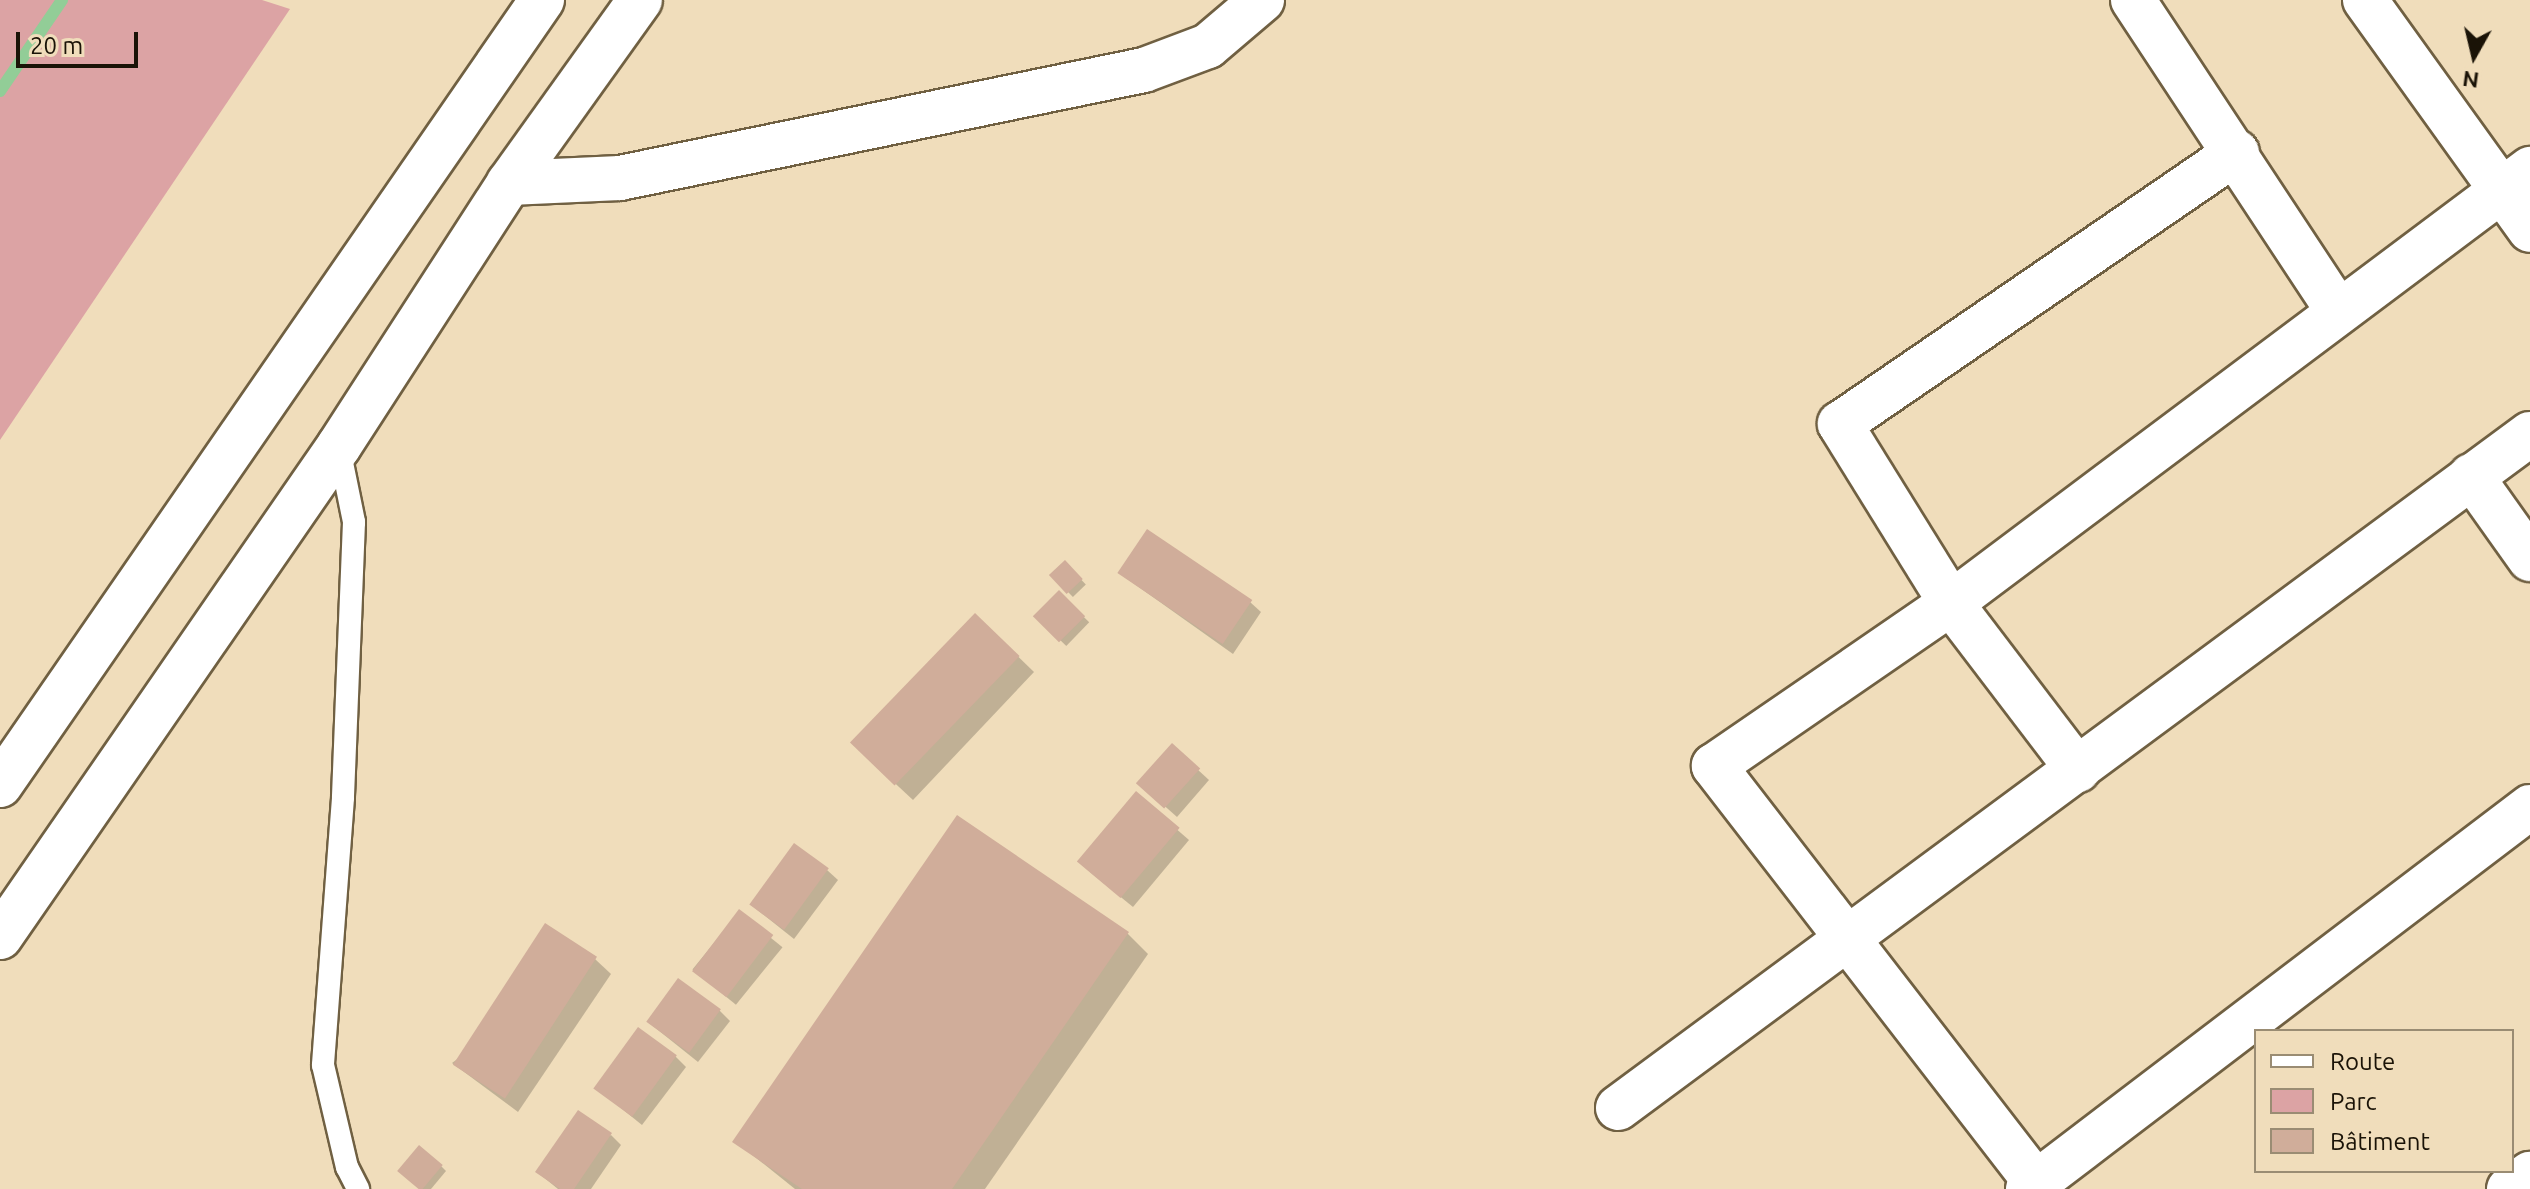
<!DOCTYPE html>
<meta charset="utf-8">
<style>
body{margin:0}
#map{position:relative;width:2530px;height:1189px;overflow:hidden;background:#f0ddbb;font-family:Ubuntu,sans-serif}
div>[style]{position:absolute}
.green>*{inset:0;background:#dca3a4}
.shadow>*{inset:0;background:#0003;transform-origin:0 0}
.stream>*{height:12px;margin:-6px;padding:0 6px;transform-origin:6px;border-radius:6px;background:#92cd97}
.building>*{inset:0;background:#d0ad9a;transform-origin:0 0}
.roads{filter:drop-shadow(2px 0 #706042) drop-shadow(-2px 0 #706042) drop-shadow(0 2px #706042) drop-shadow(0 -2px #706042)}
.service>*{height:22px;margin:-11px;padding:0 11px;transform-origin:11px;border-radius:11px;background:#fff}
.minor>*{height:44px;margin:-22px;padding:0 22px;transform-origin:22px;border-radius:22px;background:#fff}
.primary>*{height:44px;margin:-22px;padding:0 22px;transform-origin:22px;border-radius:22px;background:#fff}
span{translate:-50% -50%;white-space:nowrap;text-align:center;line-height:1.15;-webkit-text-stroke:6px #f0ddbb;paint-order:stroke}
.legend{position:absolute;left:2254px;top:1029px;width:260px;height:144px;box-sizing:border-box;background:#f0ddbb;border:2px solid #9a8c73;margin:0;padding:10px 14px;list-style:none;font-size:24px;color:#1a1307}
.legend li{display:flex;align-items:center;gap:16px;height:40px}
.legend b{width:40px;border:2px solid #9a8c73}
.north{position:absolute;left:2434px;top:16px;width:80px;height:80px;-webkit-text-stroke:6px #f0ddbb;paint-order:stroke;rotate:188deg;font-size:22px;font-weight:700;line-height:32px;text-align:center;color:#1a1307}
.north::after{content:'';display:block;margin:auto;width:28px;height:36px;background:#1a1307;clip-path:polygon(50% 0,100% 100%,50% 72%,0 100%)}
.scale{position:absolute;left:16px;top:32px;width:122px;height:36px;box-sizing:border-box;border:4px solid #1a1307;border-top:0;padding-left:10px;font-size:24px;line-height:28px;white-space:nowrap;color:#1a1307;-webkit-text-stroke:6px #f0ddbb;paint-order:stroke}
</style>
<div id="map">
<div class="green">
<div style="clip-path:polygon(0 0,262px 0,290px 9px,0 440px)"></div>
</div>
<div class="shadow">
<div style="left:1065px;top:563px;width:30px;height:18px;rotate:46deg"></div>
<div style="clip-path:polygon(1119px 573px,1250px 602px,1261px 612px,1233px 654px)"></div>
<div style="left:1059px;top:593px;width:42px;height:33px;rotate:44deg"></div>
<div style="clip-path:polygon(976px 616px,1034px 672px,913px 800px,870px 760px)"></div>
<div style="clip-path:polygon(1172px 746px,1209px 780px,1177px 817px,1150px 793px)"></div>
<div style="clip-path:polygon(1136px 794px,1189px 840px,1133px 907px,1090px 872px)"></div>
<div style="clip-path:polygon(957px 818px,1128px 934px,1148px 954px,985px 1189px,795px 1189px,735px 1141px)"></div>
<div style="clip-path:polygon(827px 870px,838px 880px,794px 939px,750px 904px)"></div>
<div style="left:739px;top:912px;width:56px;height:74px;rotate:39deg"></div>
<div style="clip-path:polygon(595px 959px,611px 974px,518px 1112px,452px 1063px)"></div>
<div style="clip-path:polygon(719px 1010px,730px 1021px,698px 1062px,648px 1022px)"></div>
<div style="clip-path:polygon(675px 1056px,686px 1067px,642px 1125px,596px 1088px)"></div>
<div style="clip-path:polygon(611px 1135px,621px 1145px,591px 1189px,558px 1189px,537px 1172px)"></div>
<div style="clip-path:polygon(441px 1166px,446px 1171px,431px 1189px,421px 1189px,405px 1176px)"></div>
</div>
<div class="stream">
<div style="left:0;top:91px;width:110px;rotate:-55.7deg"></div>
</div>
<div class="building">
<div style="left:1147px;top:529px;width:127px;height:53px;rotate:34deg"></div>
<div style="left:1065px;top:560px;width:26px;height:22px;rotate:47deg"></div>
<div style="left:1059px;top:590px;width:37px;height:37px;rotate:45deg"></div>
<div style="left:975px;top:613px;width:62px;height:180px;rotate:44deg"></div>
<div style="left:1172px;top:743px;width:38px;height:54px;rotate:42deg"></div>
<div style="left:1136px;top:791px;width:57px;height:92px;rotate:40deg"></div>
<div style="clip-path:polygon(957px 815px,1129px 932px,952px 1189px,802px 1189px,732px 1142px)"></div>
<div style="left:794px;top:843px;width:43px;height:76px;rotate:36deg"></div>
<div style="left:739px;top:909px;width:43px;height:78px;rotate:37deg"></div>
<div style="left:545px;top:923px;width:62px;height:169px;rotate:33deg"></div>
<div style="left:678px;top:978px;width:53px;height:54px;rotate:36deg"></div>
<div style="left:638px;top:1027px;width:48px;height:76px;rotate:36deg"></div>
<div style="clip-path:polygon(578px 1110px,612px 1133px,574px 1189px,560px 1189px,535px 1172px)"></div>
<div style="left:419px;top:1145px;width:31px;height:34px;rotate:40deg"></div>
</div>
<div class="roads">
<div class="service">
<div style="left:339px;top:448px;width:76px;rotate:78.5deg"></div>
<div style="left:354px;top:522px;width:276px;rotate:92.3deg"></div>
<div style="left:343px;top:798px;width:268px;rotate:94.3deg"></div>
<div style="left:323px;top:1065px;width:105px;rotate:76.8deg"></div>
<div style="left:347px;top:1167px;width:25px;rotate:63deg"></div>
</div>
<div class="minor">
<div style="left:2133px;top:0;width:372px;rotate:56.6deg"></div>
<div style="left:2365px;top:0;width:283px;rotate:54.3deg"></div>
<div style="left:509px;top:183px;width:111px;rotate:-2.6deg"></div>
<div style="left:620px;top:178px;width:535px;rotate:-11.65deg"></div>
<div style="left:1144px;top:70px;width:68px;rotate:-20.6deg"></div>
<div style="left:1208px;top:46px;width:71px;rotate:-40.4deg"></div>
<div style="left:2471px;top:476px;width:102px;rotate:54.6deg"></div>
<div style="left:2078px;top:770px;width:210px;rotate:-127.3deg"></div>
<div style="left:1951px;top:603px;width:211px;rotate:-121.8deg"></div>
<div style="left:1840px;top:424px;width:481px;rotate:-34.4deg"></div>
<div style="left:1618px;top:1108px;width:1134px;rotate:-36.47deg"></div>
<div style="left:2028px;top:1189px;width:631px;rotate:-37.27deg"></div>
<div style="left:2041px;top:1189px;width:535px;rotate:-127.71deg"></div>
<div style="left:1714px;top:766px;width:288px;rotate:-34.5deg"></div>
<div style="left:1951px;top:603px;width:724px;rotate:-36.85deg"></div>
<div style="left:2509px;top:1189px;width:26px;rotate:-36deg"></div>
</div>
<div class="primary">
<div style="left:0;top:785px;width:954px;rotate:-55.38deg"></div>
<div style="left:0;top:937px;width:597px;rotate:-55.38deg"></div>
<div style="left:339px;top:446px;width:313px;rotate:-57.1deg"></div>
<div style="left:509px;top:183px;width:225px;rotate:-54.4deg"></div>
</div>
</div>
<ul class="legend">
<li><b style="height:10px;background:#fff"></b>Route</li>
<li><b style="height:22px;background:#dca3a4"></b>Parc</li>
<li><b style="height:22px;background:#d0ad9a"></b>Bâtiment</li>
</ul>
<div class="north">N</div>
<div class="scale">20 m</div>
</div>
